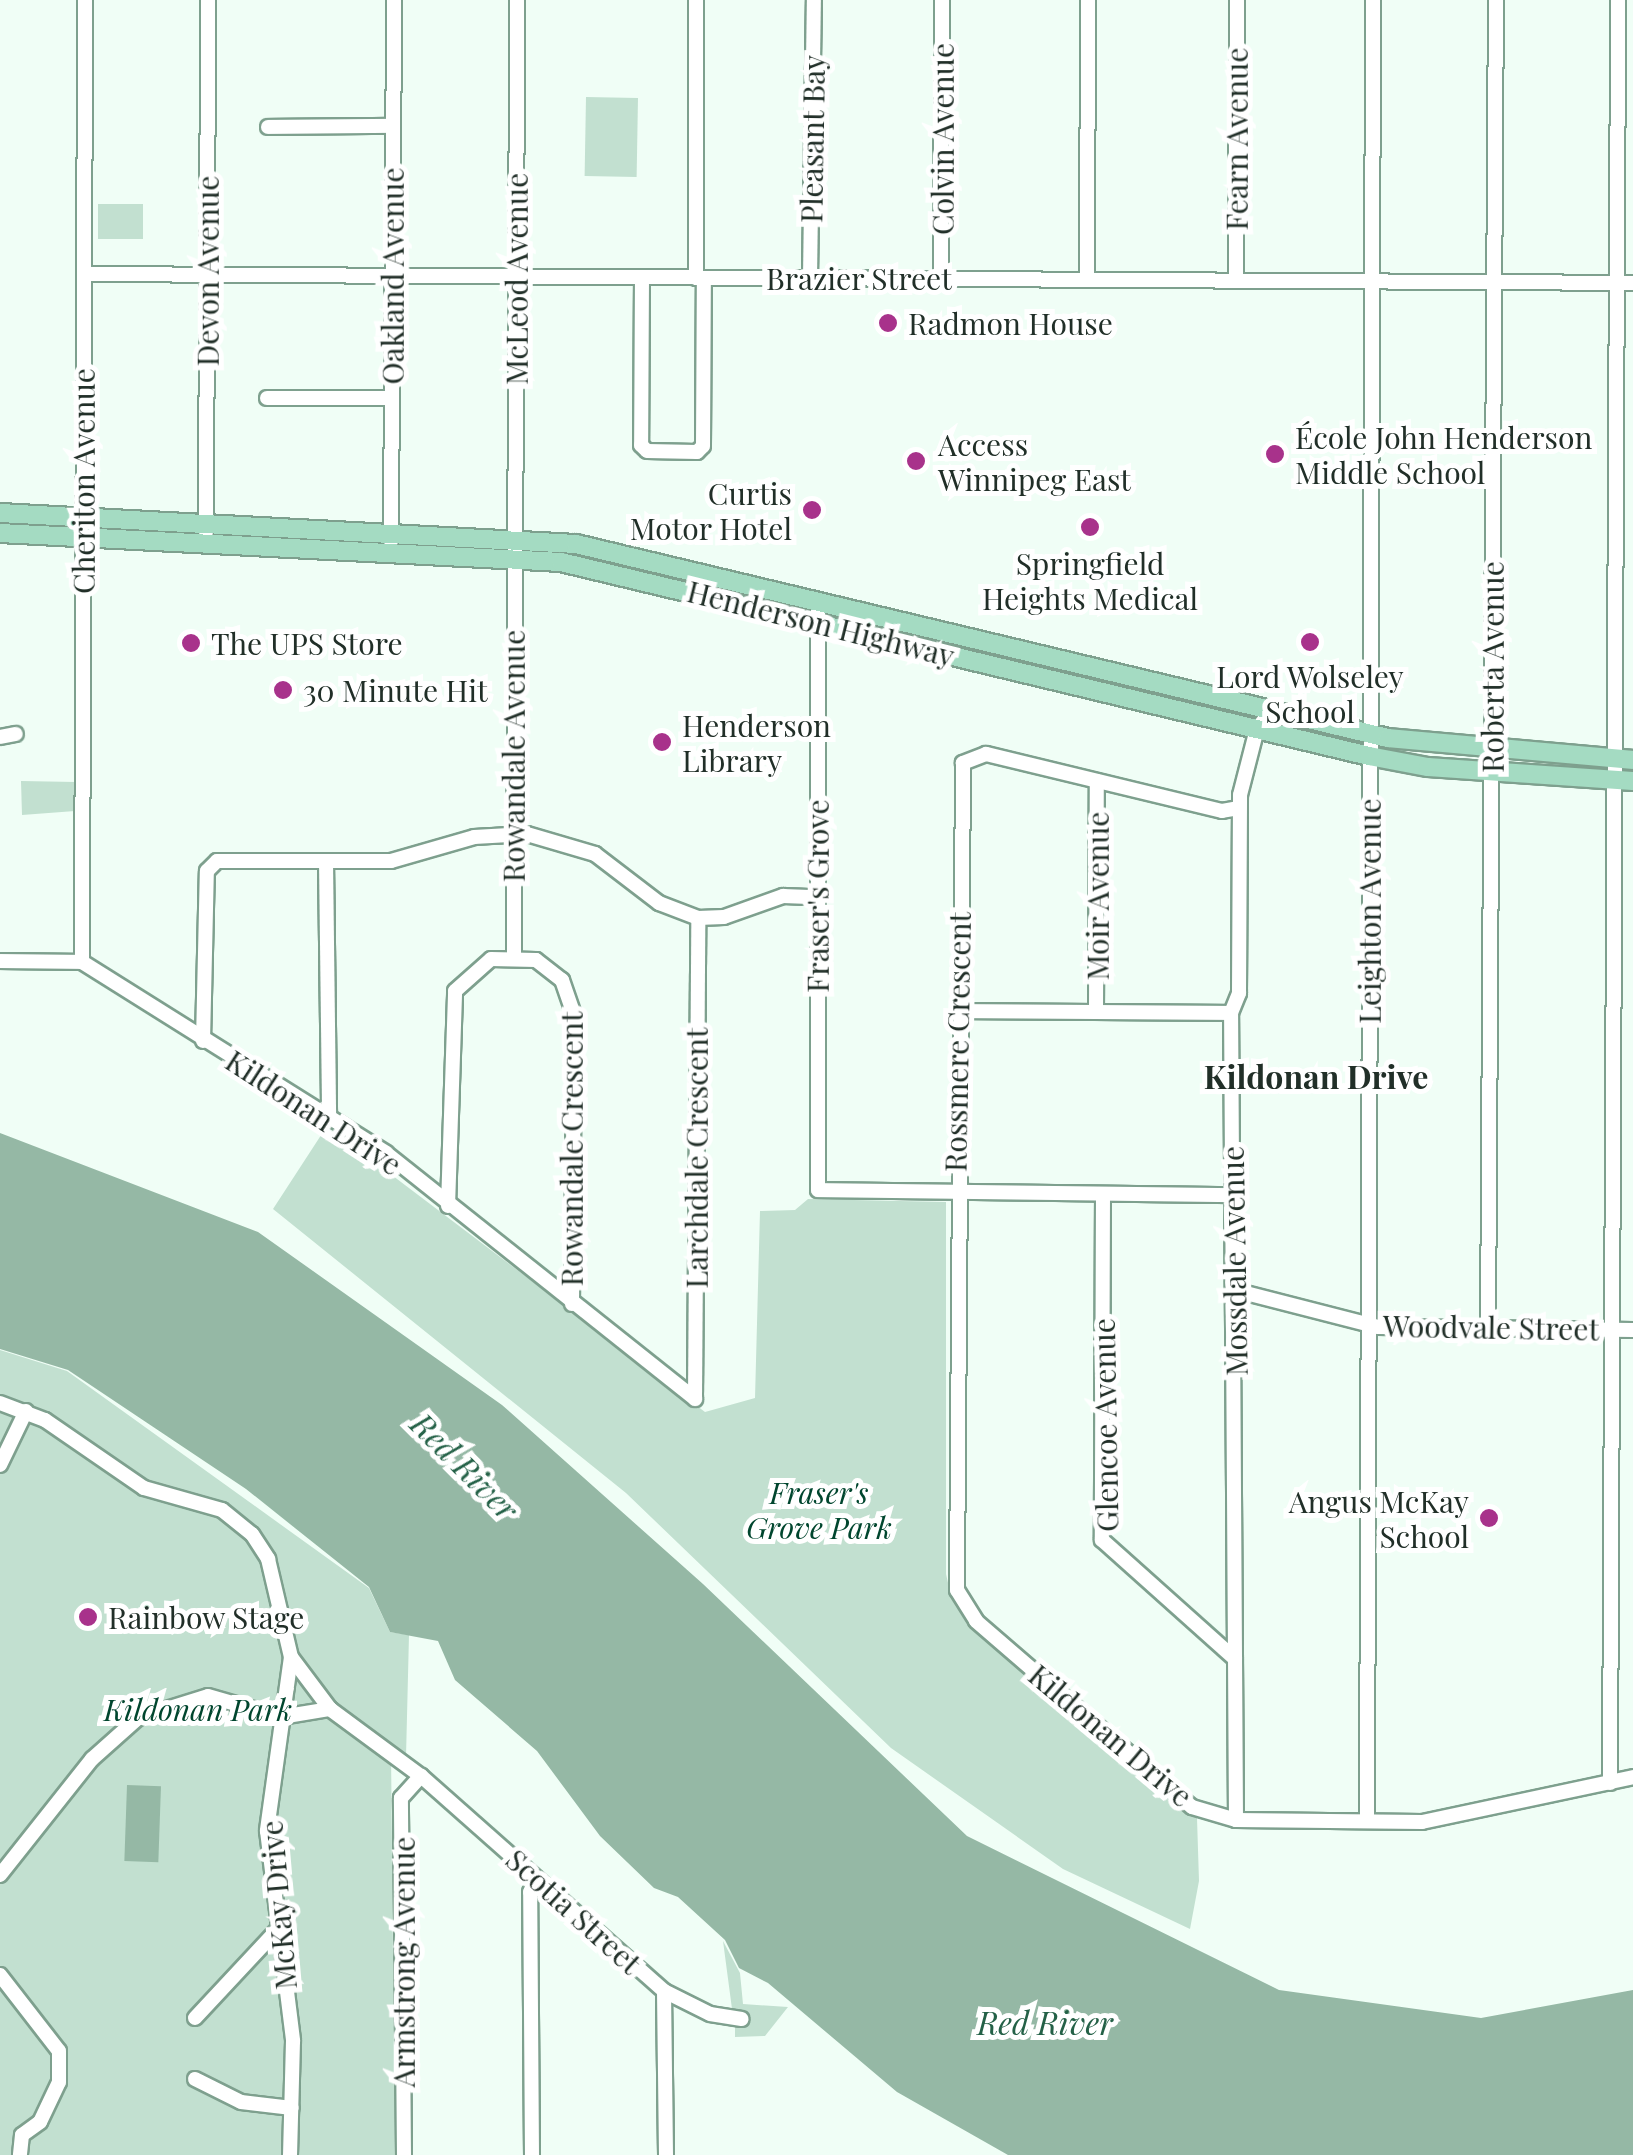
<!DOCTYPE html>
<meta charset="utf-8">
<style>
body{margin:0}
#map{position:relative;width:1633px;height:2155px;overflow:hidden;background:#f0fef6;font-family:"Playfair Display",serif}
div>[style]{position:absolute}
.green>*{inset:0;background:#c2e0d0;transform-origin:0 0}
.water>*{inset:0;background:#95b8a5;transform-origin:0 0}
.roads{filter:drop-shadow(2px 0 #7ea08e) drop-shadow(-2px 0 #7ea08e) drop-shadow(0 2px #7ea08e) drop-shadow(0 -2px #7ea08e)}
.minor>*{height:14px;margin:-7px;padding:0 7px;transform-origin:7px;border-radius:7px;background:#fff}
.major>*{height:18px;margin:-9px;padding:0 9px;transform-origin:9px;border-radius:9px;background:#a4dbc2}
.dots>*{width:28px;height:28px;translate:-50% -50%;box-sizing:border-box;border:5px solid #fff;border-radius:50%}
span{translate:-50% -50%;white-space:nowrap;text-align:center;line-height:1.15;-webkit-text-stroke:10px #fff;paint-order:stroke}
.street-label{font-size:30px;color:#212f28}
.poi-label{font-size:30px;color:#212f28}
.left{translate:0 -50%;text-align:left}
.right{translate:-100% -50%;text-align:right}
.park-label{font-size:30px;color:#00462e;font-style:italic}
.neighbourhood-label{font-size:32px;color:#212f28;font-weight:700}
.water-label{font-size:32px;color:#246147;font-style:italic}
</style>
<div id="map">
<div class="green">
<div style="left:586px;top:97px;width:52px;height:79px;rotate:1deg"></div>
<div style="left:98px;top:204px;width:45px;height:35px"></div>
<div style="clip-path:polygon(21px 781px,76px 782px,75px 811px,22px 815px)"></div>
<div style="clip-path:polygon(327px 1126px,705px 1412px,755px 1398px,760px 1211px,795px 1210px,808px 1199px,946px 1202px,946px 1574px,951px 1596px,971px 1627px,1197px 1818px,1199px 1881px,1190px 1929px,1063px 1869px,891px 1748px,626px 1493px,273px 1209px)"></div>
<div style="clip-path:polygon(0 1350px,67px 1371px,369px 1588px,390px 1632px,409px 1635px,406px 1757px,391px 1750px,395px 2155px,0 2155px)"></div>
<div style="clip-path:polygon(723px 1941px,740px 1973px,743px 2004px,788px 2007px,765px 2036px,735px 2037px,735px 2026px,745px 2025px,744px 2011px,732px 2009px)"></div>
</div>
<div class="water">
<div style="clip-path:polygon(0 1133px,258px 1232px,502px 1405px,703px 1584px,967px 1836px,1279px 1990px,1481px 2018px,1633px 1990px,1633px 2155px,1008px 2155px,897px 2092px,768px 1983px,739px 1968px,725px 1940px,678px 1897px,654px 1888px,600px 1836px,537px 1751px,455px 1680px,438px 1641px,390px 1632px,369px 1587px,246px 1489px,68px 1370px,0 1349px)"></div>
<div style="left:127px;top:1785px;width:34px;height:76px;rotate:2deg"></div>
</div>
<div class="roads">
<div class="minor">
<div style="left:696px;top:0;width:278px;rotate:90deg"></div>
<div style="left:268px;top:127px;width:125px;rotate:-0.5deg"></div>
<div style="left:84px;top:274px;width:1549px;rotate:0.33deg"></div>
<div style="left:642px;top:277px;width:168px;rotate:90.3deg"></div>
<div style="left:641px;top:445px;width:8px;rotate:45deg"></div>
<div style="left:647px;top:451px;width:50px;rotate:1.1deg"></div>
<div style="left:697px;top:452px;width:8px;rotate:-45deg"></div>
<div style="left:703px;top:446px;width:168px;rotate:-89.7deg"></div>
<div style="left:810px;top:278px;width:278px;rotate:-89.2deg"></div>
<div style="left:941px;top:278px;width:278px;rotate:-89.8deg"></div>
<div style="left:1236px;top:278px;width:278px;rotate:-89.8deg"></div>
<div style="left:1087px;top:279px;width:279px;rotate:-89.8deg"></div>
<div style="left:267px;top:398px;width:125px"></div>
<div style="left:206px;top:532px;width:532px;rotate:-89.78deg"></div>
<div style="left:391px;top:541px;width:541px;rotate:-89.68deg"></div>
<div style="left:818px;top:602px;width:588px;rotate:90deg"></div>
<div style="left:818px;top:1190px;width:413px;rotate:0.7deg"></div>
<div style="left:0;top:737px;width:16px;rotate:-11deg"></div>
<div style="left:1239px;top:808px;width:17px;rotate:170deg"></div>
<div style="left:1222px;top:811px;width:243px;rotate:-166.4deg"></div>
<div style="left:986px;top:754px;width:25px;rotate:159deg"></div>
<div style="left:963px;top:763px;width:827px;rotate:90.42deg"></div>
<div style="left:957px;top:1590px;width:36px;rotate:58deg"></div>
<div style="left:976px;top:1621px;width:243px;rotate:40.8deg"></div>
<div style="left:1160px;top:1780px;width:42px;rotate:40.2deg"></div>
<div style="left:1192px;top:1807px;width:46px;rotate:16.5deg"></div>
<div style="left:1236px;top:1820px;width:186px;rotate:0.6deg"></div>
<div style="left:1422px;top:1822px;width:216px;rotate:-12deg"></div>
<div style="left:326px;top:861px;width:256px;rotate:89.3deg"></div>
<div style="left:514px;top:955px;width:955px;rotate:-89.82deg"></div>
<div style="left:0;top:961px;width:82px;rotate:0.7deg"></div>
<div style="left:82px;top:962px;width:359px;rotate:32.1deg"></div>
<div style="left:386px;top:1153px;width:395px;rotate:38.5deg"></div>
<div style="left:82px;top:962px;width:962px;rotate:-89.82deg"></div>
<div style="left:958px;top:1011px;width:273px;rotate:0.4deg"></div>
<div style="left:1096px;top:1012px;width:231px;rotate:-89.8deg"></div>
<div style="left:203px;top:1041px;width:170px;rotate:-88.7deg"></div>
<div style="left:207px;top:871px;width:14px;rotate:-45deg"></div>
<div style="left:217px;top:861px;width:174px"></div>
<div style="left:391px;top:861px;width:86px;rotate:-16.1deg"></div>
<div style="left:474px;top:837px;width:53px;rotate:-3.2deg"></div>
<div style="left:527px;top:834px;width:71px;rotate:16.4deg"></div>
<div style="left:595px;top:854px;width:81px;rotate:37.4deg"></div>
<div style="left:659px;top:903px;width:42px;rotate:21deg"></div>
<div style="left:698px;top:918px;width:26px;rotate:-2deg"></div>
<div style="left:724px;top:917px;width:63px;rotate:-19.6deg"></div>
<div style="left:783px;top:896px;width:33px;rotate:2deg"></div>
<div style="left:1103px;top:1194px;width:346px;rotate:90.2deg"></div>
<div style="left:1102px;top:1540px;width:178px;rotate:41.8deg"></div>
<div style="left:448px;top:1206px;width:215px;rotate:-88.1deg"></div>
<div style="left:455px;top:991px;width:48px;rotate:-41.6deg"></div>
<div style="left:491px;top:959px;width:45px;rotate:1.3deg"></div>
<div style="left:536px;top:960px;width:33px;rotate:38deg"></div>
<div style="left:562px;top:980px;width:36px;rotate:71deg"></div>
<div style="left:574px;top:1014px;width:290px;rotate:90.4deg"></div>
<div style="left:1234px;top:1290px;width:149px;rotate:14.4deg"></div>
<div style="left:1378px;top:1327px;width:255px;rotate:0.7deg"></div>
<div style="left:1488px;top:1333px;width:1333px;rotate:-89.66deg"></div>
<div style="left:695px;top:1399px;width:481px;rotate:-89.6deg"></div>
<div style="left:0;top:1403px;width:48px;rotate:20.7deg"></div>
<div style="left:45px;top:1420px;width:120px;rotate:34.5deg"></div>
<div style="left:144px;top:1488px;width:81px;rotate:15.8deg"></div>
<div style="left:222px;top:1510px;width:38px;rotate:39deg"></div>
<div style="left:252px;top:1534px;width:30px;rotate:57deg"></div>
<div style="left:268px;top:1559px;width:101px;rotate:76.8deg"></div>
<div style="left:291px;top:1657px;width:176px;rotate:97.9deg"></div>
<div style="left:267px;top:1831px;width:212px;rotate:82.9deg"></div>
<div style="left:293px;top:2041px;width:114px;rotate:91.5deg"></div>
<div style="left:0;top:1465px;width:60px;rotate:-64.3deg"></div>
<div style="left:291px;top:1657px;width:65px;rotate:53.1deg"></div>
<div style="left:330px;top:1709px;width:113px;rotate:36.4deg"></div>
<div style="left:421px;top:1776px;width:324px;rotate:41.5deg"></div>
<div style="left:664px;top:1991px;width:51px;rotate:26.6deg"></div>
<div style="left:710px;top:2014px;width:32px;rotate:9deg"></div>
<div style="left:1610px;top:1783px;width:1783px;rotate:-89.74deg"></div>
<div style="left:1236px;top:1820px;width:807px;rotate:-90.35deg"></div>
<div style="left:1231px;top:1013px;width:22px;rotate:-68deg"></div>
<div style="left:1239px;top:993px;width:198px;rotate:-89.7deg"></div>
<div style="left:1240px;top:795px;width:68px;rotate:-75.6deg"></div>
<div style="left:1257px;top:729px;width:24px;rotate:-52deg"></div>
<div style="left:1367px;top:1821px;width:1821px;rotate:-89.81deg"></div>
<div style="left:0;top:1875px;width:148px;rotate:-51.6deg"></div>
<div style="left:92px;top:1759px;width:62px;rotate:-41.7deg"></div>
<div style="left:138px;top:1718px;width:73px;rotate:-17.4deg"></div>
<div style="left:208px;top:1696px;width:76px;rotate:16deg"></div>
<div style="left:281px;top:1717px;width:50px;rotate:-9.3deg"></div>
<div style="left:0;top:1975px;width:96px;rotate:52.2deg"></div>
<div style="left:59px;top:2051px;width:31px;rotate:90deg"></div>
<div style="left:59px;top:2082px;width:44px;rotate:115.4deg"></div>
<div style="left:40px;top:2122px;width:22px;rotate:144deg"></div>
<div style="left:22px;top:2135px;width:20px;rotate:96deg"></div>
<div style="left:664px;top:1991px;width:164px;rotate:89.3deg"></div>
<div style="left:195px;top:2018px;width:119px;rotate:-47deg"></div>
<div style="left:195px;top:2079px;width:51px;rotate:26.6deg"></div>
<div style="left:241px;top:2102px;width:51px;rotate:6.7deg"></div>
<div style="left:404px;top:2155px;width:357px;rotate:-90.5deg"></div>
<div style="left:401px;top:1798px;width:30px;rotate:-48deg"></div>
<div style="left:532px;top:2155px;width:263px;rotate:-90.4deg"></div>
<div style="left:530px;top:1892px;width:15px;rotate:-62deg"></div>
</div>
<div class="major">
<div style="left:0;top:513px;width:577px;rotate:3.08deg"></div>
<div style="left:576px;top:544px;width:835px;rotate:13.44deg"></div>
<div style="left:1388px;top:738px;width:246px;rotate:5.1deg"></div>
<div style="left:0;top:533px;width:562px;rotate:2.96deg"></div>
<div style="left:561px;top:562px;width:831px;rotate:13.5deg"></div>
<div style="left:1369px;top:756px;width:60px;rotate:10.6deg"></div>
<div style="left:1428px;top:767px;width:205px;rotate:3.9deg"></div>
</div>
</div>
<div class="dots">
<div style="left:888px;top:323px;background:#a8328b"></div>
<div style="left:1275px;top:454px;background:#a8328b"></div>
<div style="left:916px;top:461px;background:#a8328b"></div>
<div style="left:812px;top:510px;background:#a8328b"></div>
<div style="left:1090px;top:527px;background:#a8328b"></div>
<div style="left:1310px;top:642px;background:#a8328b"></div>
<div style="left:191px;top:643px;background:#a8328b"></div>
<div style="left:283px;top:690px;background:#a8328b"></div>
<div style="left:662px;top:742px;background:#a8328b"></div>
<div style="left:1489px;top:1518px;background:#a8328b"></div>
<div style="left:88px;top:1617px;background:#a8328b"></div>
</div>
<div class="street-label">
<span style="left:812px;top:139px;rotate:-89deg">Pleasant Bay</span>
<span style="left:942px;top:139px;rotate:-90deg">Colvin Avenue</span>
<span style="left:1236px;top:139px;rotate:-90deg">Fearn Avenue</span>
<span style="left:207px;top:271px;rotate:-90deg">Devon Avenue</span>
<span style="left:392px;top:276px;rotate:-90deg">Oakland Avenue</span>
<span style="left:859px;top:278px">Brazier Street</span>
<span style="left:516px;top:279px;rotate:-90deg">McLeod Avenue</span>
<span style="left:83px;top:481px;rotate:-90deg">Cheriton Avenue</span>
<span style="left:821px;top:623px;rotate:14deg">Henderson Highway</span>
<span style="left:1492px;top:667px;rotate:-90deg">Roberta Avenue</span>
<span style="left:513px;top:756px;rotate:-90deg">Rowandale Avenue</span>
<span style="left:817px;top:896px;rotate:-90deg">Fraser's Grove</span>
<span style="left:1097px;top:896px;rotate:-90deg">Moir Avenue</span>
<span style="left:1369px;top:911px;rotate:-90deg">Leighton Avenue</span>
<span style="left:957px;top:1042px;rotate:-89deg">Rossmere Crescent</span>
<span style="left:314px;top:1112px;rotate:33deg">Kildonan Drive</span>
<span style="left:571px;top:1149px;rotate:-90deg">Rowandale Crescent</span>
<span style="left:696px;top:1158px;rotate:-90deg">Larchdale Crescent</span>
<span style="left:1234px;top:1261px;rotate:-91deg">Mossdale Avenue</span>
<span style="left:1491px;top:1327px;rotate:1deg">Woodvale Street</span>
<span style="left:1105px;top:1425px;rotate:-91deg">Glencoe Avenue</span>
<span style="left:1111px;top:1735px;rotate:40deg">Kildonan Drive</span>
<span style="left:278px;top:1905px;rotate:-95deg">McKay Drive</span>
<span style="left:574px;top:1911px;rotate:42deg">Scotia Street</span>
<span style="left:403px;top:1962px;rotate:-90deg">Armstrong Avenue</span>
</div>
<div class="poi-label">
<span class="left" style="left:908px;top:323px">Radmon House</span>
<span class="left" style="left:1295px;top:454px">École John Henderson<br>Middle School</span>
<span class="left" style="left:938px;top:461px">Access<br>Winnipeg East</span>
<span class="right" style="left:792px;top:510px">Curtis<br>Motor Hotel</span>
<span style="left:1090px;top:580px">Springfield<br>Heights Medical</span>
<span class="left" style="left:211px;top:643px">The UPS Store</span>
<span style="left:1310px;top:693px">Lord Wolseley<br>School</span>
<span class="left" style="left:303px;top:690px">30 Minute Hit</span>
<span class="left" style="left:682px;top:742px">Henderson<br>Library</span>
<span class="right" style="left:1469px;top:1518px">Angus McKay<br>School</span>
<span class="left" style="left:108px;top:1617px">Rainbow Stage</span>
</div>
<div class="park-label">
<span style="left:819px;top:1509px">Fraser's<br>Grove Park</span>
<span style="left:198px;top:1709px">Kildonan Park</span>
</div>
<div class="neighbourhood-label">
<span style="left:1316px;top:1076px">Kildonan Drive</span>
</div>
<div class="water-label">
<span style="left:465px;top:1466px;rotate:45deg">Red River</span>
<span style="left:1045px;top:2022px">Red River</span>
</div>
</div>
